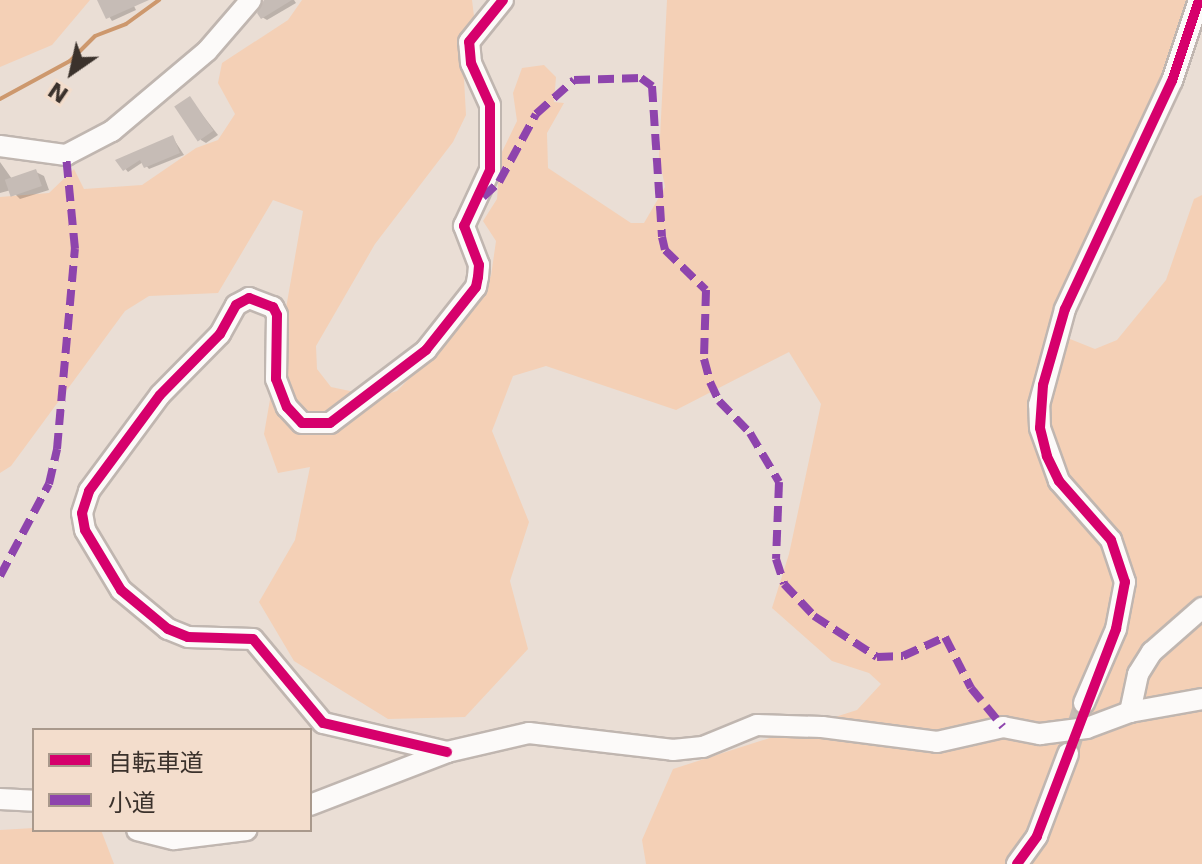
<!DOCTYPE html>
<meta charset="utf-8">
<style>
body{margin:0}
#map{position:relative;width:1202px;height:864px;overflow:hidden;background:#eaded5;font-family:"DejaVu Sans","Noto Sans JP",sans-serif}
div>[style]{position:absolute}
.green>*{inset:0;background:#f4d0b6}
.shadow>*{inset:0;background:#0003}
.stream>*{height:4px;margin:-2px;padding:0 2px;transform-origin:2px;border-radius:2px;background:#cd986d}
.building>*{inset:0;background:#c6bcb6;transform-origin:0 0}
.minor-tunnel>*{height:20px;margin-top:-10px;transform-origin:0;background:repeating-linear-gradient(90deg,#c7bcb3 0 20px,transparent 0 30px)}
.roads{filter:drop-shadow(2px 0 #c0b6b0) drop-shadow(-2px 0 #c0b6b0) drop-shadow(0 2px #c0b6b0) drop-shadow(0 -2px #c0b6b0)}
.minor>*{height:20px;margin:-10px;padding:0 10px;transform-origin:10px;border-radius:10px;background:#fcfaf9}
.quiet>*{height:8px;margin-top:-4px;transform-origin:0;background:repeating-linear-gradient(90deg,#8e44ad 0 16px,transparent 0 24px)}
.cycleway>*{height:10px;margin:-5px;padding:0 5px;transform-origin:5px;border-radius:5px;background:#d6006c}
span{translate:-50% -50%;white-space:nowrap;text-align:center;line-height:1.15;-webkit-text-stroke:6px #f3ddcc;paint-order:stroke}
.legend{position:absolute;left:32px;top:728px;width:280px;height:104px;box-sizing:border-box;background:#f3ddcc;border:2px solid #a9998c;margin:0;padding:10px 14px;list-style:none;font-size:24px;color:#3b322c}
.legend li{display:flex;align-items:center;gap:16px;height:40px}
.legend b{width:40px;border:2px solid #a9998c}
.north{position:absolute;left:32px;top:32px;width:80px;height:80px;-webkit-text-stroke:6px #f3ddcc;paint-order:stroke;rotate:214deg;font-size:22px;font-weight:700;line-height:32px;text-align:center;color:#3b322c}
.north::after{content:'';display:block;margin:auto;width:28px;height:36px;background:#3b322c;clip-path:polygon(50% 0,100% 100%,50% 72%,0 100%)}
</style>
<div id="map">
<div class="green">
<div style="clip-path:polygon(0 0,90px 0,52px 45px,0 67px)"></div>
<div style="clip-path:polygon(302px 0,472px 0,474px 16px,462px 43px,466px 115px,453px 142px,375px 244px,316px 346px,317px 369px,331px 387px,378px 397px,397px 391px,423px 364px,491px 276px,496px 241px,483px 221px,497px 199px,500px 156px,517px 121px,513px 93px,522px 68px,544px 65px,556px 77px,554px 102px,564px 103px,547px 133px,548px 168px,631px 223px,644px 223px,665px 187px,659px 157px,667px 0,1189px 0,1165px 82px,1094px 227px,1088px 273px,1050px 323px,1050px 331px,1095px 349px,1117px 340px,1166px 280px,1194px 199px,1202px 195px,1202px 864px,646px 864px,642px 840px,673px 769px,857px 710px,881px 684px,869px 673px,832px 661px,772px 608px,789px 554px,821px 404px,789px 352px,676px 410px,546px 366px,513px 376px,492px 431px,529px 522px,510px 581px,528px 649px,465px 717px,388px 719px,294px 661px,259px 602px,295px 540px,310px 467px,278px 473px,264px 434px,303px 211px,273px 200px,218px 293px,149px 296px,125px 311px,11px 466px,0 473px,0 197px,49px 193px,74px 169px,84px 189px,142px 185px,196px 148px,218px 140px,235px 114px,218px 83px,222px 63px,288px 20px)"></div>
<div style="clip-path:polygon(34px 828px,101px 830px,114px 864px,0 864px,0 830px)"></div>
</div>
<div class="shadow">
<div style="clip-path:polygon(99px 0,131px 0,136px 10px,112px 21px)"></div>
<div style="clip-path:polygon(266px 0,294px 0,296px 3px,267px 20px,262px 17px)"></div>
<div style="clip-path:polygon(190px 99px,218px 135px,206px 143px,201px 140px)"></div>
<div style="clip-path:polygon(173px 138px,184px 155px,149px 169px,143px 162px,128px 172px,118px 160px)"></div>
<div style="clip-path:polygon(0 162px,12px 179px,36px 172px,44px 176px,49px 190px,20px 199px,11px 190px,0 193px)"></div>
</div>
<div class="stream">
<div style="left:0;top:99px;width:80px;rotate:-28.5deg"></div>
<div style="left:70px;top:61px;width:35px;rotate:-45deg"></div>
<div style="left:95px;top:36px;width:33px;rotate:-21deg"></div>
<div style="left:126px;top:24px;width:41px;rotate:-36deg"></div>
</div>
<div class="building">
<div style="clip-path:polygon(97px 0,149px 0,106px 19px)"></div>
<div style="clip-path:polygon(264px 0,292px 0,261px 19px,257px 13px)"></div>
<div style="left:190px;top:96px;width:42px;height:19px;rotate:56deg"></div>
<div style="clip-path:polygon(173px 135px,180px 153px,144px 168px,140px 160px,123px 171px,115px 160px)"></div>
<div style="left:36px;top:169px;width:18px;height:33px;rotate:71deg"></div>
</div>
<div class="minor-tunnel">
<div style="left:1068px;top:754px;width:53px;rotate:-72.6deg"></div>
</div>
<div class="roads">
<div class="minor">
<div style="left:0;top:146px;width:67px;rotate:7.8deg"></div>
<div style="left:66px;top:155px;width:52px;rotate:-27.6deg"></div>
<div style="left:112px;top:131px;width:124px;rotate:-40.1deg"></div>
<div style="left:207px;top:51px;width:67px;rotate:-49.2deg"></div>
<div style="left:1084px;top:703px;width:81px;rotate:-66.6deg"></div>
<div style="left:1116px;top:629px;width:48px;rotate:-79.2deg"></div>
<div style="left:1125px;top:582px;width:44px;rotate:-108.4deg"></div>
<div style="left:1111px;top:540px;width:79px;rotate:-131.4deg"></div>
<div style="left:1059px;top:481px;width:56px;rotate:-109.7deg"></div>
<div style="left:1040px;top:428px;width:23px;rotate:-92deg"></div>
<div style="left:1039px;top:405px;width:99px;rotate:-74.8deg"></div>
<div style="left:1065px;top:309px;width:252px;rotate:-64.9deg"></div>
<div style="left:1172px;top:81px;width:85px;rotate:-71.6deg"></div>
<div style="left:1130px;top:712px;width:39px;rotate:-78deg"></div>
<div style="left:1138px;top:674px;width:26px;rotate:-58deg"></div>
<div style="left:1152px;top:652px;width:67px;rotate:-41.3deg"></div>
<div style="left:447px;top:752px;width:127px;rotate:-166.8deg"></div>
<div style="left:323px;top:723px;width:109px;rotate:-129.8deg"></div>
<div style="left:253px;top:639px;width:65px;rotate:-178.2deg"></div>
<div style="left:188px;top:637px;width:22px;rotate:-158deg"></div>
<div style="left:168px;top:629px;width:61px;rotate:-140.3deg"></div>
<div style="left:121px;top:590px;width:70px;rotate:-121deg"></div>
<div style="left:85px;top:530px;width:17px;rotate:-100deg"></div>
<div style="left:82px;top:513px;width:23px;rotate:-72deg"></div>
<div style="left:89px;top:491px;width:119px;rotate:-53.5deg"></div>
<div style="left:160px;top:395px;width:86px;rotate:-45.5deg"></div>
<div style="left:220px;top:334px;width:33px;rotate:-61deg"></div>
<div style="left:236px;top:305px;width:15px;rotate:-28deg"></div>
<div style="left:249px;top:298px;width:26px;rotate:21deg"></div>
<div style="left:273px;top:307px;width:9px;rotate:63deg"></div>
<div style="left:277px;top:315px;width:64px;rotate:90.9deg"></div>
<div style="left:276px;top:379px;width:30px;rotate:69deg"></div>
<div style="left:287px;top:407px;width:22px;rotate:47deg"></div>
<div style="left:302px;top:423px;width:28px"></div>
<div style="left:330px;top:423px;width:121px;rotate:-37.2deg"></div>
<div style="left:426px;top:350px;width:80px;rotate:-51.6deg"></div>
<div style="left:476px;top:287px;width:10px;rotate:-79deg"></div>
<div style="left:478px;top:277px;width:12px;rotate:-85deg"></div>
<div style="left:479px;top:265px;width:42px;rotate:-111deg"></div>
<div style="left:464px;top:226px;width:62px;rotate:-65.1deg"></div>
<div style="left:490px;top:170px;width:65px;rotate:-90deg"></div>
<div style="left:490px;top:105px;width:46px;rotate:-114.3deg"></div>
<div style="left:471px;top:63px;width:21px;rotate:-95deg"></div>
<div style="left:469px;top:42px;width:54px;rotate:-51deg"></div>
<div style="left:0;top:799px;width:34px;rotate:3deg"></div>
<div style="left:310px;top:805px;width:147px;rotate:-21.1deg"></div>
<div style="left:447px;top:752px;width:84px;rotate:-13deg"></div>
<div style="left:529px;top:733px;width:145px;rotate:6.7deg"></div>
<div style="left:673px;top:750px;width:30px;rotate:-6deg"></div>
<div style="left:703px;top:747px;width:58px;rotate:-22.2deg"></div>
<div style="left:757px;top:725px;width:65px;rotate:1.8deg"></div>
<div style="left:822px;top:727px;width:116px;rotate:7.4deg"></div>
<div style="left:937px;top:742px;width:68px;rotate:-12.8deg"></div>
<div style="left:1003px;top:727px;width:38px;rotate:11deg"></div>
<div style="left:1040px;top:734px;width:47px;rotate:-7.3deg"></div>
<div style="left:1087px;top:728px;width:46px;rotate:-20.4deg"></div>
<div style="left:1130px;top:712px;width:73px;rotate:-10.2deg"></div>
<div style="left:137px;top:830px;width:38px;rotate:14deg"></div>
<div style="left:174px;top:839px;width:73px;rotate:-7.1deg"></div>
<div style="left:1017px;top:864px;width:34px;rotate:-54deg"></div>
<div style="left:1037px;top:836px;width:88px;rotate:-69.3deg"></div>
</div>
</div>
<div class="quiet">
<div style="left:483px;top:197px;width:22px;rotate:-43deg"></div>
<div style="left:499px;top:182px;width:77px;rotate:-61.4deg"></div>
<div style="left:536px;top:114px;width:51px;rotate:-41.8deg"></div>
<div style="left:574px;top:80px;width:67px;rotate:-1.7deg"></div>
<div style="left:641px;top:78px;width:14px;rotate:36deg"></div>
<div style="left:652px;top:86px;width:151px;rotate:86.2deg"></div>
<div style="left:662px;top:237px;width:13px;rotate:77deg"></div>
<div style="left:665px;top:250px;width:57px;rotate:44.3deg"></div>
<div style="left:706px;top:290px;width:69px;rotate:91.7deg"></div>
<div style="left:704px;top:359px;width:24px;rotate:75deg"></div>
<div style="left:710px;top:382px;width:21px;rotate:65deg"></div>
<div style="left:719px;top:401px;width:45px;rotate:45.9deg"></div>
<div style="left:750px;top:433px;width:57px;rotate:59.4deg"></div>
<div style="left:779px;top:482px;width:77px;rotate:92.2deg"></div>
<div style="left:776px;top:559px;width:26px;rotate:72deg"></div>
<div style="left:784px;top:584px;width:44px;rotate:46.8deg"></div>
<div style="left:814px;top:616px;width:75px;rotate:33.1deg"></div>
<div style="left:877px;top:657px;width:26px;rotate:-2deg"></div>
<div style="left:903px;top:656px;width:46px;rotate:-24.3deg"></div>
<div style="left:945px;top:637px;width:57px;rotate:63deg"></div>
<div style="left:971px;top:688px;width:50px;rotate:50.6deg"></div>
<div style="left:0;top:576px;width:104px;rotate:-62deg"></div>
<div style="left:49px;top:484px;width:36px;rotate:-77deg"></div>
<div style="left:57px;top:449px;width:201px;rotate:-84.9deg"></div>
<div style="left:75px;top:249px;width:94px;rotate:-95.5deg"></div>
</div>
<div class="cycleway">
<div style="left:447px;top:752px;width:127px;rotate:-166.8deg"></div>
<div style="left:323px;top:723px;width:109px;rotate:-129.8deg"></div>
<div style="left:253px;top:639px;width:65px;rotate:-178.2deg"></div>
<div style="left:188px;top:637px;width:22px;rotate:-158deg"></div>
<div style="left:168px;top:629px;width:61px;rotate:-140.3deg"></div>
<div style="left:121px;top:590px;width:70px;rotate:-121deg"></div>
<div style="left:85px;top:530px;width:17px;rotate:-100deg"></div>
<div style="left:82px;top:513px;width:23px;rotate:-72deg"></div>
<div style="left:89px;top:491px;width:119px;rotate:-53.5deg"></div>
<div style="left:160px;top:395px;width:86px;rotate:-45.5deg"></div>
<div style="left:220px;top:334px;width:33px;rotate:-61deg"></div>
<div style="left:236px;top:305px;width:15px;rotate:-28deg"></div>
<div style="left:249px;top:298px;width:26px;rotate:21deg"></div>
<div style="left:273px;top:307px;width:9px;rotate:63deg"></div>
<div style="left:277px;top:315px;width:64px;rotate:90.9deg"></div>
<div style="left:276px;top:379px;width:30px;rotate:69deg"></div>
<div style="left:287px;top:407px;width:22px;rotate:47deg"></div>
<div style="left:302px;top:423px;width:28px"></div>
<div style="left:330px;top:423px;width:121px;rotate:-37.2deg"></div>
<div style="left:426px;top:350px;width:80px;rotate:-51.6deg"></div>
<div style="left:476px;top:287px;width:10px;rotate:-79deg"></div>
<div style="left:478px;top:277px;width:12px;rotate:-85deg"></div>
<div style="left:479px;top:265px;width:42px;rotate:-111deg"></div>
<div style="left:464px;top:226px;width:62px;rotate:-65.1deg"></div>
<div style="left:490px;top:170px;width:65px;rotate:-90deg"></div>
<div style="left:490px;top:105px;width:46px;rotate:-114.3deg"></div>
<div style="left:471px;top:63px;width:21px;rotate:-95deg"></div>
<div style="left:469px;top:42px;width:54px;rotate:-51deg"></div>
<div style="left:1017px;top:864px;width:34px;rotate:-54deg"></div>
<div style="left:1037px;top:836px;width:222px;rotate:-69.1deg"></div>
<div style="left:1116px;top:629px;width:48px;rotate:-79.2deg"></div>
<div style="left:1125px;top:582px;width:44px;rotate:-108.4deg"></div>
<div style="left:1111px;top:540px;width:79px;rotate:-131.4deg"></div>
<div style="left:1059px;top:481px;width:28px;rotate:-116deg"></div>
<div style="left:1047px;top:456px;width:29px;rotate:-104deg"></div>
<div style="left:1040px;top:428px;width:43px;rotate:-86deg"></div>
<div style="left:1043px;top:385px;width:79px;rotate:-73.9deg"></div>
<div style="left:1065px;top:309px;width:252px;rotate:-64.9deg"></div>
<div style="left:1172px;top:81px;width:85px;rotate:-71.6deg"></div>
</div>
<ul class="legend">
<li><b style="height:10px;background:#d6006c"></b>自転車道</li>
<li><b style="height:10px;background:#8e44ad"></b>小道</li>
</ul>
<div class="north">N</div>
</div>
